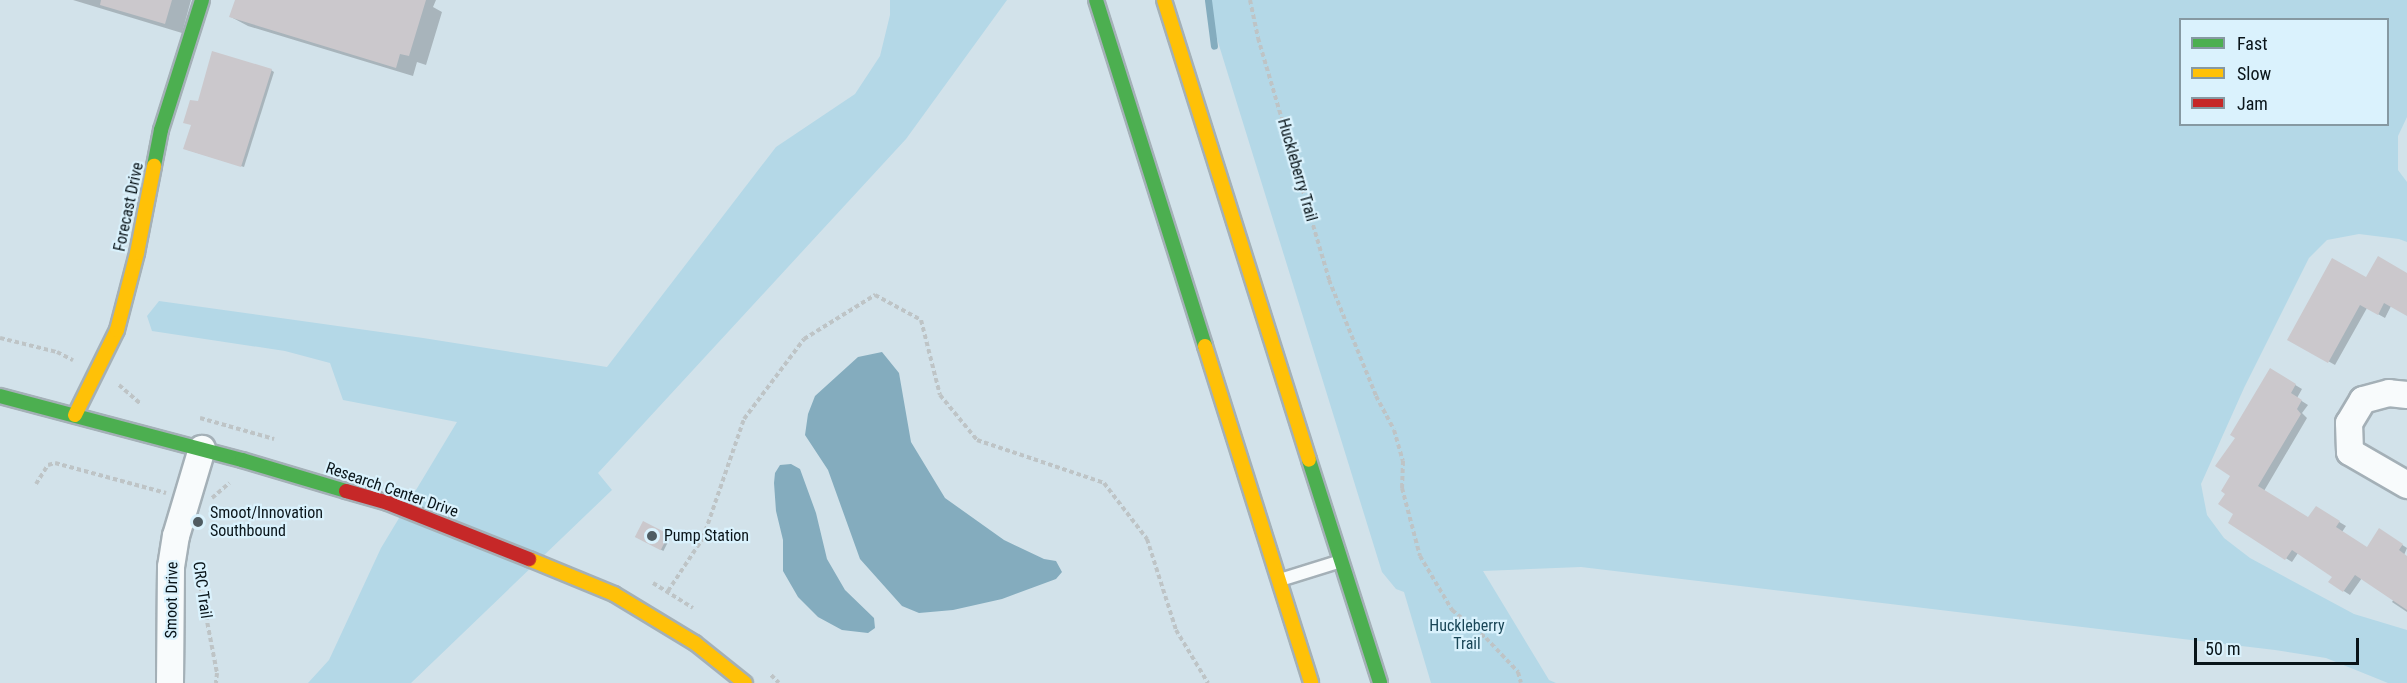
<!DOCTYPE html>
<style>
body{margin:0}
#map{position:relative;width:2407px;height:683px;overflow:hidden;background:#d2e2ea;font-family:"Roboto Condensed",sans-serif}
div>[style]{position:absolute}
.green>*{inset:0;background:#b4d8e7}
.water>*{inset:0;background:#84acbe}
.shadow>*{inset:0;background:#0003;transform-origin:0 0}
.stream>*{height:7px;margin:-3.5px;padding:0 3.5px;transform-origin:3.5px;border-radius:3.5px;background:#84acbe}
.building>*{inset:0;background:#cbc8cc;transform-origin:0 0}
.path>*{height:4px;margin-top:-2px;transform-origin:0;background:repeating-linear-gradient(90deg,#bec4c6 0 4.5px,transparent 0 7.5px)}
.roads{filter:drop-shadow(2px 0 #a4b0b7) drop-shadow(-2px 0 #a4b0b7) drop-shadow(0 2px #a4b0b7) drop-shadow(0 -2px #a4b0b7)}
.lane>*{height:12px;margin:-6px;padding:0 6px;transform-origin:6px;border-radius:6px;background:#f8fbfc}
.street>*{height:26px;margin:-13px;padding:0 13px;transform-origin:13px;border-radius:13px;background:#f8fbfc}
.fast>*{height:14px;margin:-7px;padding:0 7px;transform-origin:7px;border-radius:7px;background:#4caf50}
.slow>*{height:14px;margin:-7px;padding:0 7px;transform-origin:7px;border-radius:7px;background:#ffc107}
.jam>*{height:14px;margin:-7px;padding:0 7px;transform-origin:7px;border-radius:7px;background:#c62828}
.dots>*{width:16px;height:16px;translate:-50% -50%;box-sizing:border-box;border:3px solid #daf2fd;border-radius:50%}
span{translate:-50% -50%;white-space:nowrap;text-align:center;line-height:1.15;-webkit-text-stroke:4.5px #daf2fd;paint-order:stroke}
.street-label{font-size:16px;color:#091419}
.poi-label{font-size:16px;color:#091419}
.left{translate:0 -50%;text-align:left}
.park-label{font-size:16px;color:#1a4657}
.legend{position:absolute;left:2179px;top:18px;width:210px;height:108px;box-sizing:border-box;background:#daf2fd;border:2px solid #8699a2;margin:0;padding:8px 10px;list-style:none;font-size:18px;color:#091419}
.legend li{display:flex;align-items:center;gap:12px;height:30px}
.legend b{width:30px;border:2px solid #8699a2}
.scale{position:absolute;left:2194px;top:638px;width:165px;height:27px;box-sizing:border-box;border:3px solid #091419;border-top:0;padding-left:8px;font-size:18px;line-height:21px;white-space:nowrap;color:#091419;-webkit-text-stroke:4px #daf2fd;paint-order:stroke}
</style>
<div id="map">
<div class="green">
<div style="clip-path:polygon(890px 0,1007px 0,906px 139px,598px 473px,612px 490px,411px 683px,308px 683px,329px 660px,381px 548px,457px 422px,343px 400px,330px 363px,285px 351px,152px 331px,147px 316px,159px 301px,423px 338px,607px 367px,776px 147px,855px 94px,880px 56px,890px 15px)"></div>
<div style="clip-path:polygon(evenodd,1205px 0,2407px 0,2407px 117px,2398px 136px,2398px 170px,2407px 182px,2407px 242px,2399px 239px,2359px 234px,2327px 240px,2309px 258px,2244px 388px,2201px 484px,2207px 515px,2224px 538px,2250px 558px,2354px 614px,2407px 630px,2407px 683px,2388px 683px,2326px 658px,2275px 650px,1581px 567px,1483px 571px,1549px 680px,1556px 683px,1431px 683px,1404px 592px,1396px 589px,1382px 572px,1205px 0,2180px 20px,2388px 20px,2388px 124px,2180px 124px,2180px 20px)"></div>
</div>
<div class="water">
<div style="clip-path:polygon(882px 352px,899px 373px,911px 442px,945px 498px,1004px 540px,1044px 559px,1056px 561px,1062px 572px,1056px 579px,1002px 599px,953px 610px,919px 613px,902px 606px,860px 559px,828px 470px,805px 435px,808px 414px,815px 396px,858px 357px)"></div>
<div style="clip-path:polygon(791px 464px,800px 469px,816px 513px,827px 559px,845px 590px,874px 618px,875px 628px,868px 633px,842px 630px,818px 617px,798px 597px,783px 571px,783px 540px,776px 511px,774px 483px,775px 473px,780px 465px)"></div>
</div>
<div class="shadow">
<div style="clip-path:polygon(73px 0,191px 0,182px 33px)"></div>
<div style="clip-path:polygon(236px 0,436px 0,433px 7px,442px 12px,426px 65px,417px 62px,413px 76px,248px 26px,231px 17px)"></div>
<div style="clip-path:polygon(271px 70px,274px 72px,244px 167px,188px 150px,199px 103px)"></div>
<div style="clip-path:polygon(2407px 274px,2407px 314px,2391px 306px,2385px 318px,2367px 308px,2335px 365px,2289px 339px,2367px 279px)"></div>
<div style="clip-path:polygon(2270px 370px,2302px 389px,2297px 398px,2308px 405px,2302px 413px,2307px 418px,2264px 491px,2309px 519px,2316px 508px,2346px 526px,2342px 532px,2368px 549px,2379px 530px,2407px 548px,2404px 555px,2407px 557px,2407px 612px,2392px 602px,2394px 599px,2362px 578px,2350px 595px,2330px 582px,2334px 576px,2298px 553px,2292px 562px,2230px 523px,2235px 514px,2227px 493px,2233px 476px,2237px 438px)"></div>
<div style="left:644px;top:523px;width:30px;height:16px;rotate:27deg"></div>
</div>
<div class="stream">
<div style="left:1208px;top:0;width:46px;rotate:82.6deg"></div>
</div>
<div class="building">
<div style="clip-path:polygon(101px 0,172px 0,165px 24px,100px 5px)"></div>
<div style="clip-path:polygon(235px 0,426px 0,409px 56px,400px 54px,396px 68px,229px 17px)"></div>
<div style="clip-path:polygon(212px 51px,272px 69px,241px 167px,183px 149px,191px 125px,183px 123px,190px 100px,198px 101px)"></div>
<div style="clip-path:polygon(2378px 256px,2407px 273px,2407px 316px,2384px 303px,2378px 315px,2360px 305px,2328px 363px,2287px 340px,2332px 258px,2366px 277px)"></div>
<div style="clip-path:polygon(2270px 368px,2296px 384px,2291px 393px,2302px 400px,2297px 409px,2301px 414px,2258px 486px,2308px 517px,2316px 506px,2340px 521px,2336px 527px,2367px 547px,2379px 528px,2403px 544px,2399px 550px,2407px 556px,2407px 610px,2355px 575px,2343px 592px,2328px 582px,2332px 577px,2292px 550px,2285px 560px,2228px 523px,2233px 514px,2218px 504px,2225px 494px,2221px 491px,2230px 476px,2215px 466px,2235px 438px,2230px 435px)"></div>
<div style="left:643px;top:521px;width:29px;height:18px;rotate:27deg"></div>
</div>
<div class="path">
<div style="left:1250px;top:0;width:39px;rotate:78deg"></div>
<div style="left:1258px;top:38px;width:252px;rotate:73.6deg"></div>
<div style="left:1329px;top:280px;width:125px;rotate:67.9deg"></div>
<div style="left:1376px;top:396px;width:38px;rotate:62deg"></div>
<div style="left:1394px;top:430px;width:32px;rotate:74deg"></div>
<div style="left:1403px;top:461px;width:27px;rotate:92deg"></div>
<div style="left:1402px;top:488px;width:70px;rotate:75.2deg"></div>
<div style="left:1420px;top:556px;width:63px;rotate:59.3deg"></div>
<div style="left:1452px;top:610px;width:44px;rotate:39.5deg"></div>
<div style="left:1486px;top:638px;width:47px;rotate:46.7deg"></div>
<div style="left:1518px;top:672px;width:11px;rotate:75deg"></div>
<div style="left:0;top:338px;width:59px;rotate:13.8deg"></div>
<div style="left:57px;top:352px;width:18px;rotate:27deg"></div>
<div style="left:119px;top:385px;width:28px;rotate:41deg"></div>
<div style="left:200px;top:418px;width:77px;rotate:15.8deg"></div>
<div style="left:36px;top:484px;width:22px;rotate:-58deg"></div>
<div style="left:48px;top:465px;width:7px;rotate:-16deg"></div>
<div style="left:55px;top:463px;width:115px;rotate:15.1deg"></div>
<div style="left:212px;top:498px;width:23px;rotate:-41deg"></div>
<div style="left:196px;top:564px;width:111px;rotate:79.1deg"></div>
<div style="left:217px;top:673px;width:10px;rotate:96deg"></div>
<div style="left:653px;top:583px;width:47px;rotate:32deg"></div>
<div style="left:668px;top:591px;width:64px;rotate:-56.6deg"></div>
<div style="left:703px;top:538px;width:126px;rotate:-71deg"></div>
<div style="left:744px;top:419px;width:100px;rotate:-53.1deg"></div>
<div style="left:804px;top:339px;width:84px;rotate:-31.8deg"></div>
<div style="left:875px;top:295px;width:52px;rotate:28.5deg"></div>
<div style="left:921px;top:320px;width:77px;rotate:75.8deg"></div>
<div style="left:940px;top:395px;width:58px;rotate:50.6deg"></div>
<div style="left:977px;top:440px;width:134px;rotate:18.7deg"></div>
<div style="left:1104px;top:483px;width:71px;rotate:52.5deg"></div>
<div style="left:1147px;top:539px;width:96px;rotate:72.3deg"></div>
<div style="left:1176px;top:630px;width:62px;rotate:58.9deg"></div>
<div style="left:771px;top:675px;width:11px;rotate:45deg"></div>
</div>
<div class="roads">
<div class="lane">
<div style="left:1280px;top:580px;width:64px;rotate:-17.3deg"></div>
</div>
<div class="street">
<div style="left:2407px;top:395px;width:18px;rotate:-174deg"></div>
<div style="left:2389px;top:393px;width:27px;rotate:165deg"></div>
<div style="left:2363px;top:400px;width:27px;rotate:121deg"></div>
<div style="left:2349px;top:423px;width:29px;rotate:88deg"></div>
<div style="left:2350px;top:452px;width:66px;rotate:30.1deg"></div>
<div style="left:170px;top:683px;width:116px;rotate:-89.5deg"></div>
<div style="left:171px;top:567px;width:31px;rotate:-81deg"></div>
<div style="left:176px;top:536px;width:91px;rotate:-73.4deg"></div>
</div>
<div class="fast">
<div style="left:1096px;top:0;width:363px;rotate:72.5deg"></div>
<div style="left:154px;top:166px;width:37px;rotate:-79deg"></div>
<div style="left:161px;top:130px;width:136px;rotate:-72.5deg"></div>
<div style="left:0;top:396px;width:250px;rotate:14.8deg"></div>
<div style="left:242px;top:460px;width:109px;rotate:16.6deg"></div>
<div style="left:1309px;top:460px;width:234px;rotate:72.3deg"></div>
</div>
<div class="slow">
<div style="left:1164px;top:0;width:482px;rotate:72.5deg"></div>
<div style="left:1205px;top:346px;width:353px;rotate:72.5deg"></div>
<div style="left:75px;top:415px;width:95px;rotate:-63.7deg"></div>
<div style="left:117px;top:330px;width:80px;rotate:-75.4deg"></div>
<div style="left:137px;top:253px;width:89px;rotate:-78.9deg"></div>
<div style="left:529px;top:559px;width:92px;rotate:22.4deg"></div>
<div style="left:614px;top:594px;width:95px;rotate:31.2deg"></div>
<div style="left:695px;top:643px;width:64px;rotate:38.7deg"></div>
</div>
<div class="jam">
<div style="left:346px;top:491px;width:44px;rotate:15.9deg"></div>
<div style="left:388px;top:503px;width:152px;rotate:21.7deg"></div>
</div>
</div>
<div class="dots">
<div style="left:198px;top:522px;background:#4f5c62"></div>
<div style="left:652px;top:536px;background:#4f5c62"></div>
</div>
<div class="street-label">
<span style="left:1297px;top:170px;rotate:74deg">Huckleberry Trail</span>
<span style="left:129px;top:207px;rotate:-78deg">Forecast Drive</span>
<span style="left:392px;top:490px;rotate:19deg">Research Center Drive</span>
<span style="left:202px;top:590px;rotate:82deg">CRC Trail</span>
<span style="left:172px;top:600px;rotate:-89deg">Smoot Drive</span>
</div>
<div class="poi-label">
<span class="left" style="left:210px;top:522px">Smoot/Innovation<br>Southbound</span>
<span class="left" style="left:664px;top:536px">Pump Station</span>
</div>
<div class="park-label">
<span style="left:1467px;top:635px">Huckleberry<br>Trail</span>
</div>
<ul class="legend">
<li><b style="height:8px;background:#4caf50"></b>Fast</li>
<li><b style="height:8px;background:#ffc107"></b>Slow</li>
<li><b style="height:8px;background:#c62828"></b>Jam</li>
</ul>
<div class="scale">50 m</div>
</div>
